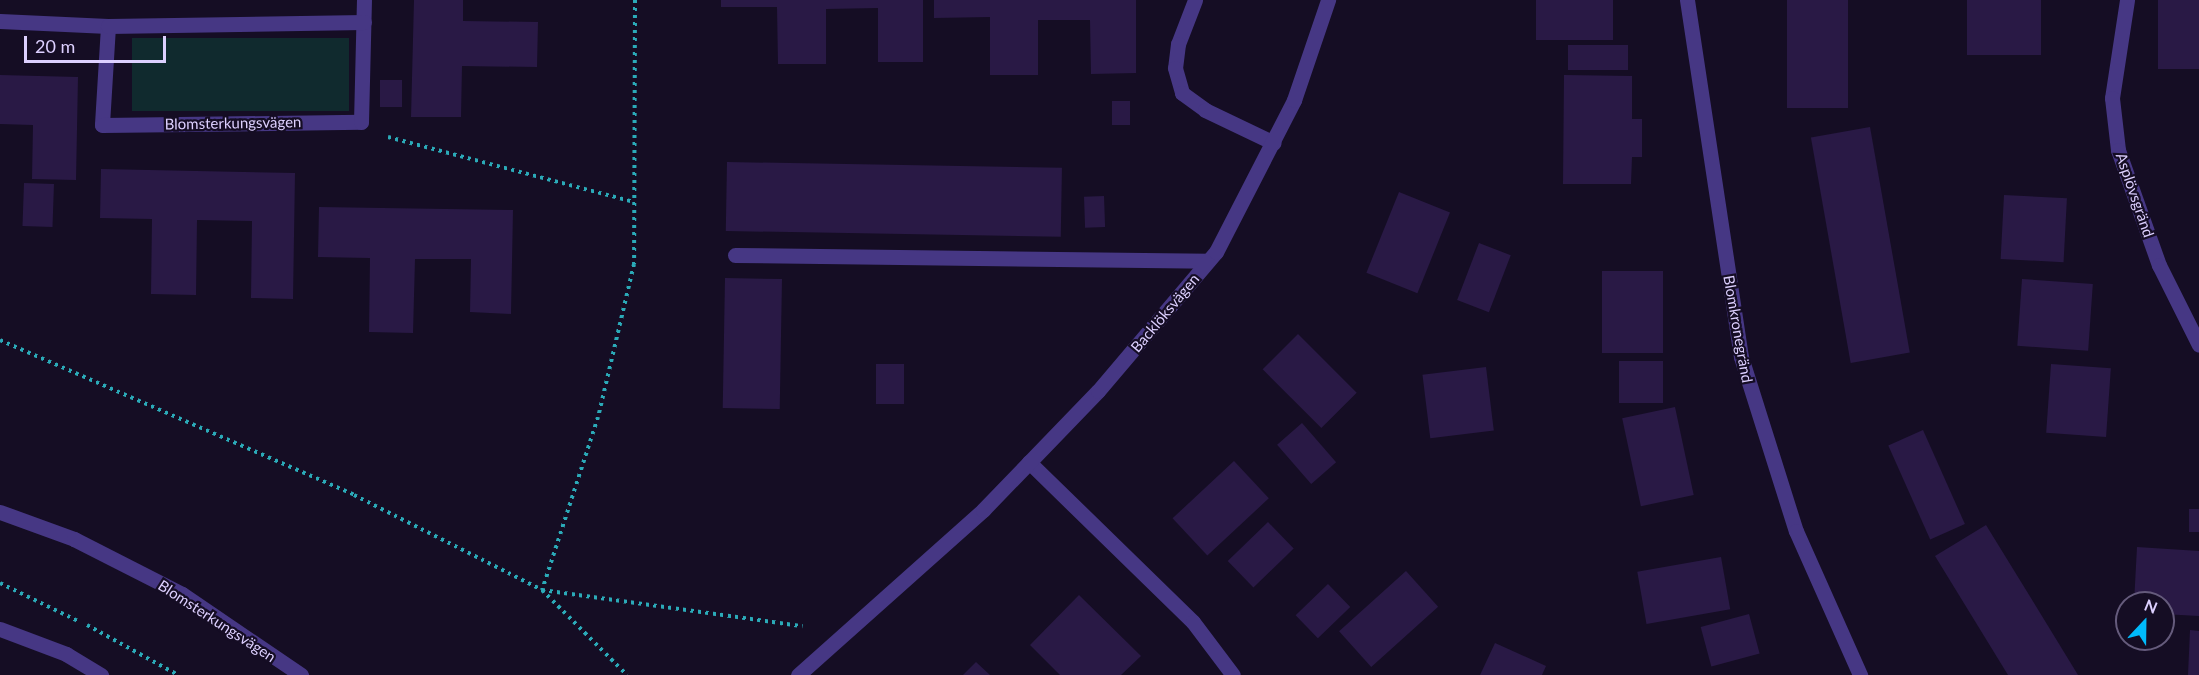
<!DOCTYPE html>
<meta charset="utf-8">
<style>
body{margin:0}
#map{position:relative;width:2199px;height:675px;overflow:hidden;background:#150d24;font-family:Lato,sans-serif}
div>[style]{position:absolute}
.green>*{inset:0;background:#102a2e;transform-origin:0 0}
.building>*{inset:0;background:#291945;transform-origin:0 0}
.path>*{height:4px;margin-top:-2px;transform-origin:0;background:repeating-linear-gradient(90deg,#2baab8 0 3px,transparent 0 7.5px)}
.minor>*{height:15px;margin:-7.5px;padding:0 7.5px;transform-origin:7.5px;border-radius:7.5px;background:#463784}
span{translate:-50% -50%;white-space:nowrap;text-align:center;line-height:1.15;-webkit-text-stroke:4.5px #150d24;paint-order:stroke}
.street-label{font-size:15px;color:#ddd0ff}
.north{position:absolute;left:2115px;top:591px;width:60px;height:60px;box-sizing:border-box;background:#150d24;border:2px solid #655b7c;border-radius:50%;rotate:22deg;font-size:16px;font-weight:700;line-height:24px;text-align:center;color:#ddd0ff}
.north::after{content:'';display:block;margin:auto;width:21px;height:27px;background:#00bafb;clip-path:polygon(50% 0,100% 100%,50% 72%,0 100%)}
.scale{position:absolute;left:24px;top:36px;width:142px;height:27px;box-sizing:border-box;border:3px solid #ddd0ff;border-top:0;padding-left:8px;font-size:18px;line-height:21px;white-space:nowrap;color:#ddd0ff;-webkit-text-stroke:4px #150d24;paint-order:stroke}
</style>
<div id="map">
<div class="green">
<div style="left:132px;top:38px;width:217px;height:73px"></div>
</div>
<div class="building">
<div style="clip-path:polygon(414px 0,463px 0,463px 21px,538px 22px,537px 67px,462px 66px,461px 117px,411px 117px)"></div>
<div style="clip-path:polygon(721px 0,923px 0,923px 62px,878px 62px,878px 8px,826px 9px,826px 64px,778px 64px,777px 7px,721px 7px)"></div>
<div style="clip-path:polygon(934px 0,1136px 0,1136px 73px,1091px 74px,1090px 20px,1038px 20px,1038px 75px,990px 75px,990px 17px,934px 18px)"></div>
<div style="left:1536px;top:0;width:77px;height:40px"></div>
<div style="left:1787px;top:0;width:61px;height:108px"></div>
<div style="left:1967px;top:0;width:74px;height:55px"></div>
<div style="left:2158px;top:0;width:41px;height:69px"></div>
<div style="left:1568px;top:45px;width:60px;height:25px"></div>
<div style="clip-path:polygon(0 75px,78px 77px,76px 180px,32px 179px,33px 125px,0 124px)"></div>
<div style="clip-path:polygon(1564px 75px,1632px 76px,1632px 119px,1642px 119px,1642px 157px,1632px 157px,1631px 184px,1563px 184px)"></div>
<div style="left:380px;top:80px;width:22px;height:27px"></div>
<div style="left:1112px;top:101px;width:18px;height:24px"></div>
<div style="left:1870px;top:127px;width:229px;height:60px;rotate:80deg"></div>
<div style="left:727px;top:162px;width:335px;height:69px;rotate:1deg"></div>
<div style="clip-path:polygon(101px 169px,295px 173px,293px 299px,251px 298px,252px 221px,197px 220px,196px 295px,151px 294px,152px 219px,100px 218px)"></div>
<div style="left:24px;top:183px;width:30px;height:43px;rotate:2deg"></div>
<div style="left:1399px;top:192px;width:55px;height:87px;rotate:22deg"></div>
<div style="left:2004px;top:195px;width:63px;height:64px;rotate:3deg"></div>
<div style="left:1104px;top:196px;width:31px;height:20px;rotate:88deg"></div>
<div style="clip-path:polygon(319px 207px,513px 210px,511px 314px,470px 312px,471px 259px,415px 259px,413px 333px,369px 332px,370px 258px,318px 257px)"></div>
<div style="left:1479px;top:243px;width:34px;height:61px;rotate:21deg"></div>
<div style="left:1602px;top:271px;width:61px;height:82px"></div>
<div style="left:725px;top:278px;width:57px;height:130px;rotate:1deg"></div>
<div style="left:2022px;top:279px;width:71px;height:67px;rotate:4deg"></div>
<div style="left:1298px;top:334px;width:83px;height:50px;rotate:45deg"></div>
<div style="left:1619px;top:361px;width:44px;height:42px"></div>
<div style="left:876px;top:364px;width:28px;height:40px"></div>
<div style="left:2051px;top:364px;width:60px;height:69px;rotate:4deg"></div>
<div style="left:1486px;top:367px;width:64px;height:64px;rotate:83deg"></div>
<div style="left:1675px;top:407px;width:90px;height:54px;rotate:78deg"></div>
<div style="left:1302px;top:423px;width:52px;height:33px;rotate:49deg"></div>
<div style="left:1923px;top:430px;width:103px;height:38px;rotate:66deg"></div>
<div style="left:1234px;top:461px;width:51px;height:84px;rotate:47deg"></div>
<div style="left:2189px;top:509px;width:10px;height:23px"></div>
<div style="left:1268px;top:522px;width:37px;height:56px;rotate:46deg"></div>
<div style="clip-path:polygon(1986px 525px,2026px 590px,2078px 675px,2008px 675px,1935px 556px)"></div>
<div style="clip-path:polygon(2137px 547px,2199px 551px,2199px 616px,2163px 614px,2163px 603px,2134px 603px)"></div>
<div style="left:1721px;top:557px;width:53px;height:85px;rotate:80deg"></div>
<div style="left:1406px;top:571px;width:48px;height:90px;rotate:48deg"></div>
<div style="left:1328px;top:584px;width:32px;height:45px;rotate:46deg"></div>
<div style="clip-path:polygon(1079px 595px,1141px 656px,1121px 675px,1060px 675px,1030px 645px)"></div>
<div style="left:1749px;top:614px;width:41px;height:50px;rotate:75deg"></div>
<div style="clip-path:polygon(2190px 630px,2199px 631px,2199px 675px,2188px 675px)"></div>
<div style="clip-path:polygon(1495px 643px,1546px 666px,1542px 675px,1480px 675px)"></div>
<div style="clip-path:polygon(976px 662px,990px 675px,963px 675px)"></div>
</div>
<div class="path">
<div style="left:635px;top:0;width:264px;rotate:90.2deg"></div>
<div style="left:634px;top:264px;width:157px;rotate:103.2deg"></div>
<div style="left:598px;top:417px;width:182px;rotate:107.9deg"></div>
<div style="left:542px;top:590px;width:263px;rotate:7.9deg"></div>
<div style="left:388px;top:137px;width:254px;rotate:14.8deg"></div>
<div style="left:0;top:340px;width:386px;rotate:23.6deg"></div>
<div style="left:354px;top:495px;width:211px;rotate:26.8deg"></div>
<div style="left:542px;top:590px;width:120px;rotate:45deg"></div>
<div style="left:0;top:583px;width:89px;rotate:26deg"></div>
<div style="left:87px;top:625px;width:104px;rotate:28.8deg"></div>
</div>
<div class="minor">
<div style="left:1195px;top:0;width:47px;rotate:111.1deg"></div>
<div style="left:1178px;top:44px;width:24px;rotate:97deg"></div>
<div style="left:1175px;top:68px;width:26px;rotate:74deg"></div>
<div style="left:1182px;top:93px;width:29px;rotate:36deg"></div>
<div style="left:1205px;top:110px;width:76px;rotate:25.6deg"></div>
<div style="left:1687px;top:0;width:361px;rotate:81.4deg"></div>
<div style="left:1741px;top:357px;width:182px;rotate:72.5deg"></div>
<div style="left:1796px;top:531px;width:158px;rotate:66deg"></div>
<div style="left:2127px;top:0;width:99px;rotate:98.7deg"></div>
<div style="left:2112px;top:98px;width:52px;rotate:83.4deg"></div>
<div style="left:2118px;top:150px;width:122px;rotate:70.4deg"></div>
<div style="left:2159px;top:265px;width:89px;rotate:63.4deg"></div>
<div style="left:0;top:21px;width:108px;rotate:2.7deg"></div>
<div style="left:108px;top:26px;width:99px;rotate:93.5deg"></div>
<div style="left:102px;top:125px;width:259px;rotate:-0.7deg"></div>
<div style="left:361px;top:122px;width:122px;rotate:-88.6deg"></div>
<div style="left:108px;top:26px;width:256px;rotate:-0.9deg"></div>
<div style="left:735px;top:255px;width:473px;rotate:0.7deg"></div>
<div style="left:1029px;top:462px;width:229px;rotate:44.3deg"></div>
<div style="left:1193px;top:622px;width:66px;rotate:53deg"></div>
<div style="left:0;top:512px;width:79px;rotate:20deg"></div>
<div style="left:74px;top:539px;width:121px;rotate:27deg"></div>
<div style="left:182px;top:594px;width:144px;rotate:34.2deg"></div>
<div style="left:0;top:629px;width:71px;rotate:20.7deg"></div>
<div style="left:66px;top:654px;width:41px;rotate:31deg"></div>
<div style="left:798px;top:675px;width:248px;rotate:-41.7deg"></div>
<div style="left:983px;top:510px;width:165px;rotate:-46deg"></div>
<div style="left:1098px;top:391px;width:182px;rotate:-49.7deg"></div>
<div style="left:1216px;top:252px;width:171px;rotate:-62.8deg"></div>
<div style="left:1294px;top:100px;width:106px;rotate:-71.2deg"></div>
</div>
<div class="street-label">
<span style="left:233px;top:123px;rotate:-1deg">Blomsterkungsvägen</span>
<span style="left:2135px;top:195px;rotate:71deg">Asplövsgränd</span>
<span style="left:1165px;top:313px;rotate:-50deg">Backlöksvägen</span>
<span style="left:1738px;top:329px;rotate:80deg">Blomkronegränd</span>
<span style="left:217px;top:621px;rotate:33deg">Blomsterkungsvägen</span>
</div>
<div class="north">N</div>
<div class="scale">20 m</div>
</div>
